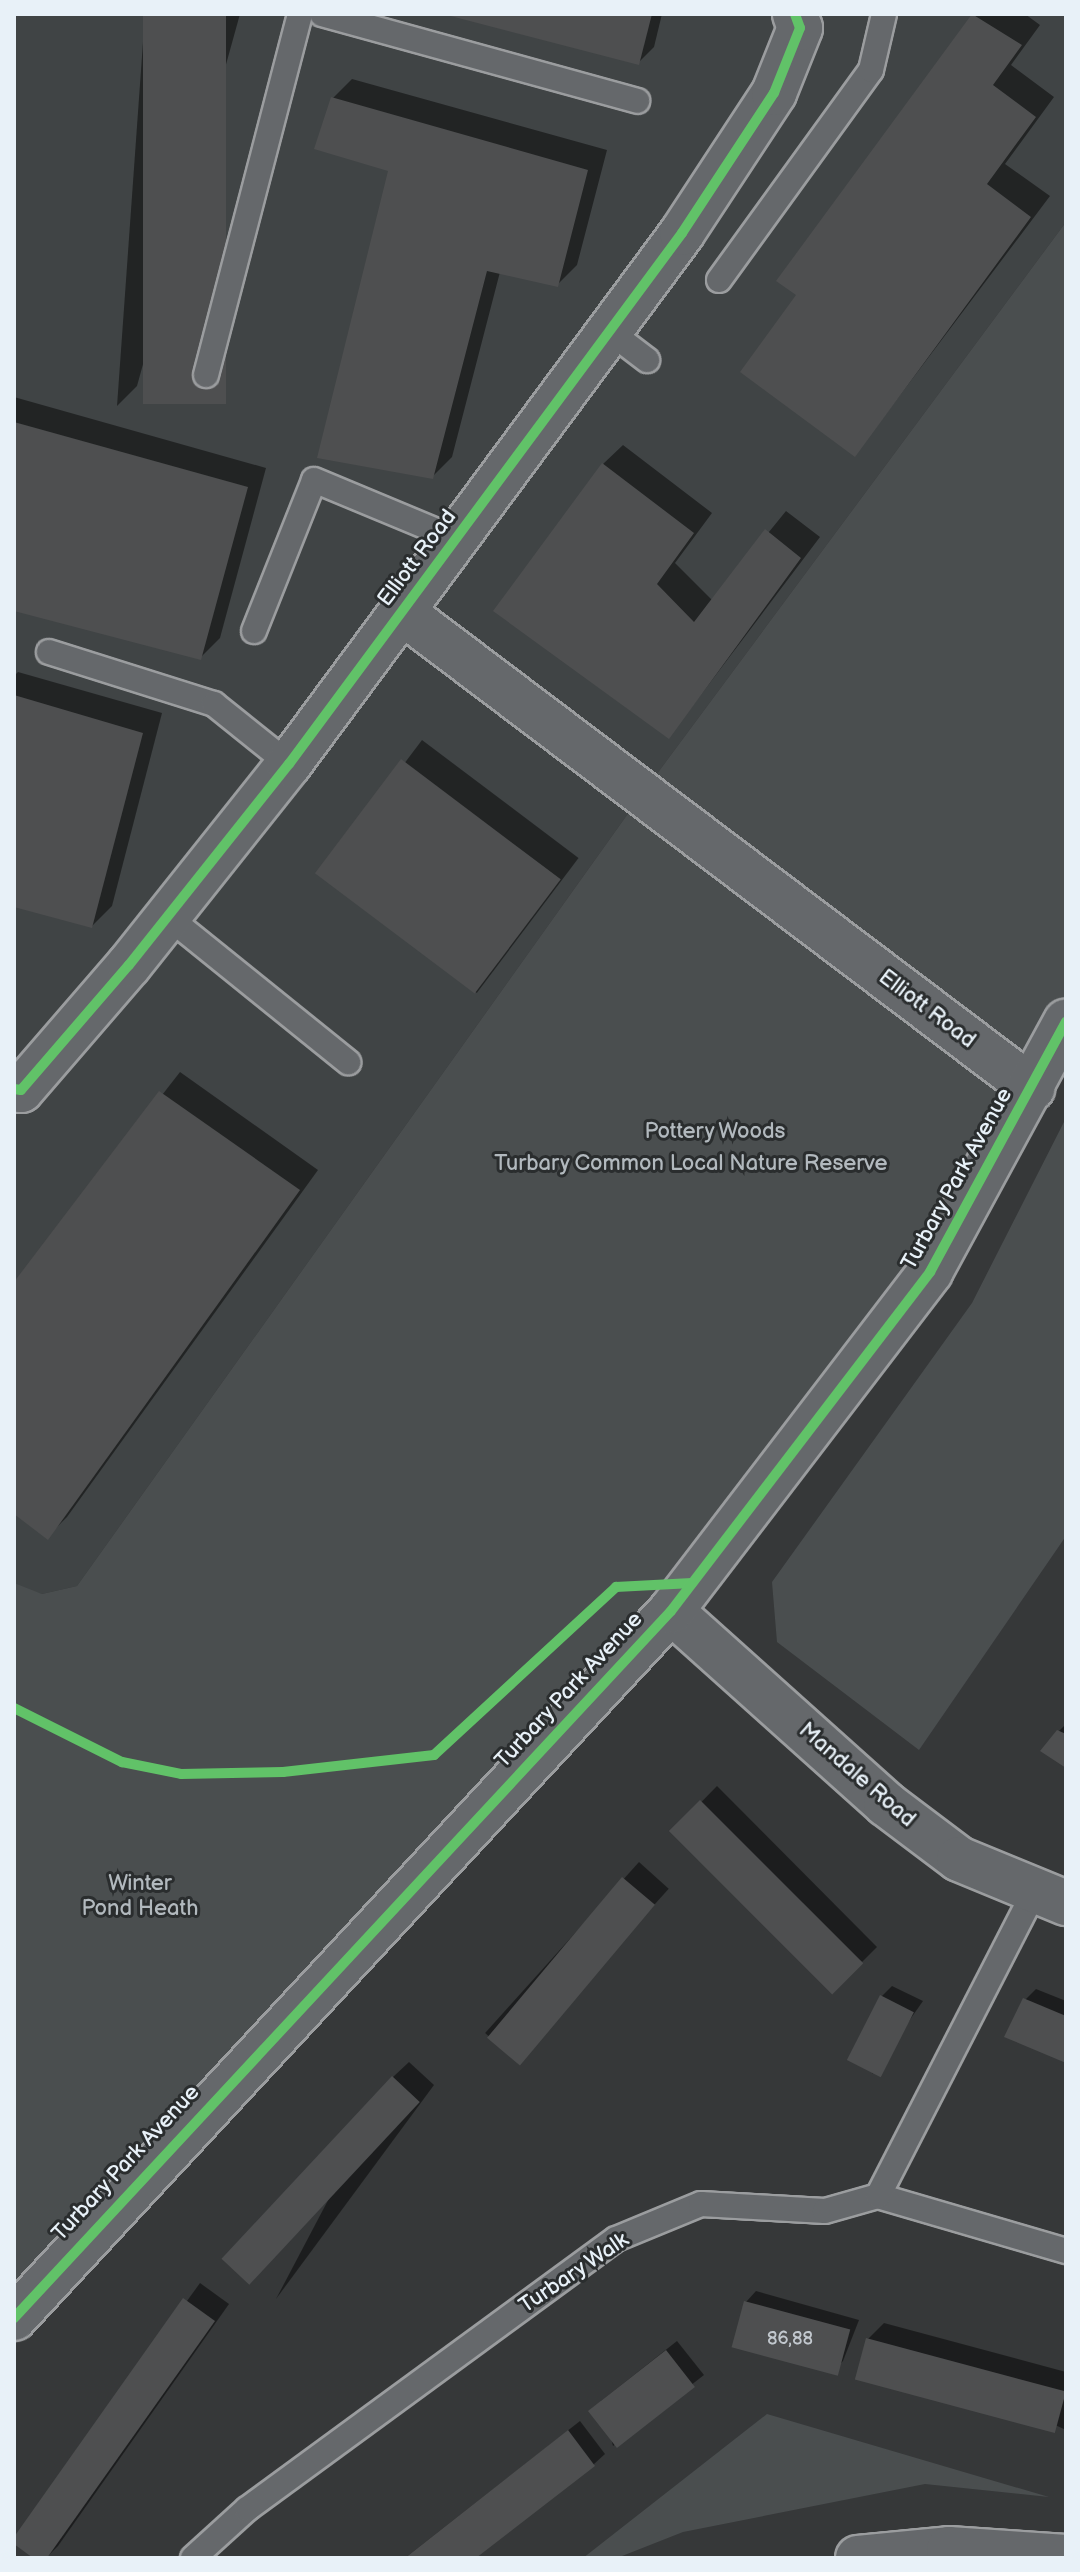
<!DOCTYPE html>
<style>
body{margin:0}
#map{position:relative;width:1080px;height:2572px;overflow:hidden;background:#363839;font-family:"Balsamiq Sans",sans-serif}
div>[style]{position:absolute}
.built>*{inset:0;background:#404445}
.green>*{inset:0;background:#4a4e4f}
.shadow>*{inset:0;background:#0007;transform-origin:0 0}
.building>*{inset:0;background:#4e4f50;transform-origin:0 0}
.roads{filter:drop-shadow(2px 0 #9b9d9f) drop-shadow(-2px 0 #9b9d9f) drop-shadow(0 2px #9b9d9f) drop-shadow(0 -2px #9b9d9f)}
.service>*{height:24px;margin:-12px;padding:0 12px;transform-origin:12px;border-radius:12px;background:#65686b}
.minor>*{height:44px;margin:-22px;padding:0 22px;transform-origin:22px;border-radius:22px;background:#65686b}
.tertiary>*{height:44px;margin:-22px;padding:0 22px;transform-origin:22px;border-radius:22px;background:#65686b}
.cycleway>*{height:10px;margin:-5px;padding:0 5px;transform-origin:5px;border-radius:5px;background:#61c268}
span{translate:-50% -50%;white-space:nowrap;text-align:center;line-height:1.15;-webkit-text-stroke:6px #2a2d2e;paint-order:stroke}
.number-label{font-size:18px;color:#c2c8ce}
.number-label span{-webkit-text-stroke-width:0}
.street-label{font-size:22px;color:#e8f1f8}
.park-label{font-size:22px;color:#b2b9be}
.frame{position:absolute;inset:0;border:16px solid #e8f1f8;pointer-events:none}
</style>
<div id="map">
<div class="built">
<div style="clip-path:polygon(14px 14px,1066px 14px,1066px 222px,642px 794px,77px 1586px,42px 1594px,14px 1586px)"></div>
</div>
<div class="green">
<div style="clip-path:polygon(1066px 222px,1066px 1022px,1032px 1088px,671px 1611px,14px 2318px,14px 1583px,42px 1594px,77px 1586px,642px 794px)"></div>
<div style="clip-path:polygon(1066px 1118px,1066px 1536px,919px 1750px,777px 1642px,772px 1582px,972px 1303px)"></div>
<div style="clip-path:polygon(767px 2414px,1049px 2497px,925px 2484px,683px 2532px,617px 2558px,583px 2558px)"></div>
</div>
<div class="shadow">
<div style="clip-path:polygon(145px 14px,240px 14px,137px 386px,117px 406px)"></div>
<div style="clip-path:polygon(447px 14px,662px 14px,654px 47px,638px 63px)"></div>
<div style="clip-path:polygon(974px 14px,1025px 14px,1040px 25px,1011px 65px,1054px 97px,1005px 164px,1050px 196px,855px 455px,799px 295px,779px 281px)"></div>
<div style="clip-path:polygon(352px 79px,607px 150px,577px 265px,557px 285px,500px 272px,452px 457px,432px 477px,391px 170px,332px 99px)"></div>
<div style="clip-path:polygon(14px 397px,266px 468px,220px 638px,200px 658px,14px 609px)"></div>
<div style="clip-path:polygon(623px 445px,712px 513px,675px 563px,713px 601px,786px 511px,820px 537px,669px 737px,603px 464px)"></div>
<div style="clip-path:polygon(18px 672px,162px 713px,112px 906px,92px 926px,14px 905px,14px 676px)"></div>
<div style="left:422px;top:740px;width:196px;height:169px;rotate:37deg"></div>
<div style="clip-path:polygon(180px 1072px,318px 1170px,67px 1517px,47px 1537px,14px 1512px,14px 1285px)"></div>
<div style="clip-path:polygon(1066px 1724px,1066px 1765px,1059px 1731px)"></div>
<div style="clip-path:polygon(717px 1786px,877px 1947px,862px 1962px,672px 1832px)"></div>
<div style="left:639px;top:1862px;width:40px;height:230px;rotate:42deg"></div>
<div style="clip-path:polygon(892px 1986px,923px 2001px,872px 2074px,882px 1996px)"></div>
<div style="clip-path:polygon(1036px 1989px,1066px 2001px,1066px 2060px,1025px 2000px)"></div>
<div style="clip-path:polygon(409px 2062px,434px 2085px,276px 2299px,393px 2077px)"></div>
<div style="clip-path:polygon(200px 2283px,229px 2304px,58px 2546px,46px 2558px,37px 2558px,14px 2540px)"></div>
<div style="clip-path:polygon(756px 2291px,859px 2320px,843px 2361px,833px 2372px,746px 2302px)"></div>
<div style="clip-path:polygon(884px 2323px,1066px 2372px,1066px 2430px,868px 2339px)"></div>
<div style="clip-path:polygon(677px 2341px,704px 2375px,613px 2446px,601px 2401px)"></div>
<div style="clip-path:polygon(580px 2421px,605px 2454px,594px 2464px,473px 2558px,405px 2558px)"></div>
</div>
<div class="building">
<div style="left:143px;top:14px;width:83px;height:390px"></div>
<div style="clip-path:polygon(443px 14px,652px 14px,639px 65px)"></div>
<div style="clip-path:polygon(972px 14px,1022px 45px,993px 85px,1036px 117px,987px 184px,1031px 217px,855px 457px,740px 372px,796px 295px,776px 281px)"></div>
<div style="clip-path:polygon(331px 97px,588px 170px,558px 287px,487px 271px,433px 479px,317px 458px,388px 171px,314px 149px)"></div>
<div style="clip-path:polygon(14px 422px,248px 487px,201px 660px,14px 611px)"></div>
<div style="clip-path:polygon(602px 463px,694px 533px,657px 584px,694px 622px,765px 529px,801px 558px,669px 739px,493px 611px)"></div>
<div style="clip-path:polygon(14px 695px,143px 733px,92px 928px,14px 907px)"></div>
<div style="left:401px;top:759px;width:200px;height:143px;rotate:37deg"></div>
<div style="clip-path:polygon(159px 1091px,300px 1190px,48px 1540px,14px 1514px,14px 1282px)"></div>
<div style="clip-path:polygon(1057px 1730px,1066px 1734px,1066px 1768px,1040px 1751px)"></div>
<div style="left:700px;top:1800px;width:231px;height:44px;rotate:45deg"></div>
<div style="left:622px;top:1877px;width:43px;height:210px;rotate:40deg"></div>
<div style="left:880px;top:1995px;width:38px;height:73px;rotate:27deg"></div>
<div style="clip-path:polygon(1023px 1998px,1066px 2016px,1066px 2063px,1004px 2037px)"></div>
<div style="left:392px;top:2076px;width:38px;height:250px;rotate:43deg"></div>
<div style="clip-path:polygon(183px 2298px,215px 2321px,47px 2558px,33px 2558px,14px 2544px,14px 2537px)"></div>
<div style="left:744px;top:2301px;width:110px;height:48px;rotate:15deg"></div>
<div style="left:866px;top:2338px;width:207px;height:43px;rotate:15deg"></div>
<div style="left:666px;top:2350px;width:47px;height:99px;rotate:52deg"></div>
<div style="clip-path:polygon(568px 2430px,595px 2466px,476px 2558px,405px 2558px)"></div>
</div>
<div class="roads">
<div class="service">
<div style="left:322px;top:14px;width:327px;rotate:15.4deg"></div>
<div style="left:719px;top:280px;width:259px;rotate:-54.1deg"></div>
<div style="left:871px;top:70px;width:57px;rotate:-76.9deg"></div>
<div style="left:609px;top:331px;width:48px;rotate:37.3deg"></div>
<div style="left:206px;top:375px;width:373px;rotate:-75.4deg"></div>
<div style="left:254px;top:631px;width:162px;rotate:-68.3deg"></div>
<div style="left:314px;top:480px;width:154px;rotate:22.6deg"></div>
<div style="left:49px;top:652px;width:173px;rotate:17.5deg"></div>
<div style="left:214px;top:704px;width:96px;rotate:38.7deg"></div>
<div style="left:167px;top:916px;width:233px;rotate:38.9deg"></div>
<div style="left:878px;top:2196px;width:196px;rotate:16.3deg"></div>
<div style="left:193px;top:2558px;width:73px;rotate:-42.2deg"></div>
<div style="left:247px;top:2509px;width:457px;rotate:-36.2deg"></div>
<div style="left:616px;top:2239px;width:92px;rotate:-22.4deg"></div>
<div style="left:701px;top:2204px;width:124px;rotate:3.2deg"></div>
<div style="left:825px;top:2211px;width:55px;rotate:-15.8deg"></div>
<div style="left:878px;top:2196px;width:343px;rotate:-62.8deg"></div>
</div>
<div class="minor">
<div style="left:402px;top:612px;width:790px;rotate:37.07deg"></div>
<div style="left:14px;top:1089px;width:7px;rotate:8deg"></div>
<div style="left:21px;top:1090px;width:165px;rotate:-49.2deg"></div>
<div style="left:129px;top:965px;width:257px;rotate:-51.5deg"></div>
<div style="left:289px;top:764px;width:661px;rotate:-53.49deg"></div>
<div style="left:682px;top:233px;width:168px;rotate:-56.7deg"></div>
<div style="left:774px;top:93px;width:70px;rotate:-68.2deg"></div>
<div style="left:800px;top:28px;width:15px;rotate:-110deg"></div>
<div style="left:671px;top:1611px;width:289px;rotate:41.9deg"></div>
<div style="left:886px;top:1804px;width:91px;rotate:37deg"></div>
<div style="left:959px;top:1859px;width:116px;rotate:22.4deg"></div>
<div style="left:858px;top:2558px;width:91px;rotate:-5.6deg"></div>
<div style="left:949px;top:2549px;width:117px;rotate:3.9deg"></div>
</div>
<div class="tertiary">
<div style="left:14px;top:2318px;width:965px;rotate:-47.1deg"></div>
<div style="left:671px;top:1611px;width:427px;rotate:-52.6deg"></div>
<div style="left:930px;top:1272px;width:285px;rotate:-61.5deg"></div>
</div>
</div>
<div class="cycleway">
<div style="left:14px;top:1089px;width:7px;rotate:8deg"></div>
<div style="left:21px;top:1090px;width:165px;rotate:-49.2deg"></div>
<div style="left:129px;top:965px;width:257px;rotate:-51.5deg"></div>
<div style="left:289px;top:764px;width:661px;rotate:-53.49deg"></div>
<div style="left:682px;top:233px;width:168px;rotate:-56.7deg"></div>
<div style="left:774px;top:93px;width:70px;rotate:-68.2deg"></div>
<div style="left:800px;top:28px;width:15px;rotate:-110deg"></div>
<div style="left:14px;top:1708px;width:121px;rotate:26.6deg"></div>
<div style="left:122px;top:1762px;width:60px;rotate:11.5deg"></div>
<div style="left:181px;top:1774px;width:102px;rotate:-1.1deg"></div>
<div style="left:283px;top:1772px;width:152px;rotate:-6.4deg"></div>
<div style="left:434px;top:1755px;width:248px;rotate:-42.7deg"></div>
<div style="left:616px;top:1587px;width:76px;rotate:-3deg"></div>
<div style="left:14px;top:2318px;width:965px;rotate:-47.1deg"></div>
<div style="left:671px;top:1611px;width:427px;rotate:-52.6deg"></div>
<div style="left:930px;top:1272px;width:285px;rotate:-61.5deg"></div>
</div>
<div class="number-label">
<span style="left:790px;top:2339px">86,88</span>
</div>
<div class="street-label">
<span style="left:417px;top:558px;rotate:-53deg">Elliott Road</span>
<span style="left:927px;top:1009px;rotate:37deg">Elliott Road</span>
<span style="left:957px;top:1179px;rotate:-61deg">Turbary Park Avenue</span>
<span style="left:569px;top:1690px;rotate:-47deg">Turbary Park Avenue</span>
<span style="left:857px;top:1775px;rotate:41deg">Mandale Road</span>
<span style="left:126px;top:2163px;rotate:-47deg">Turbary Park Avenue</span>
<span style="left:574px;top:2273px;rotate:-34deg">Turbary Walk</span>
</div>
<div class="park-label">
<span style="left:715px;top:1132px">Pottery Woods</span>
<span style="left:691px;top:1164px">Turbary Common Local Nature Reserve</span>
<span style="left:140px;top:1896px">Winter<br>Pond Heath</span>
</div>
<div class="frame"></div>
</div>
